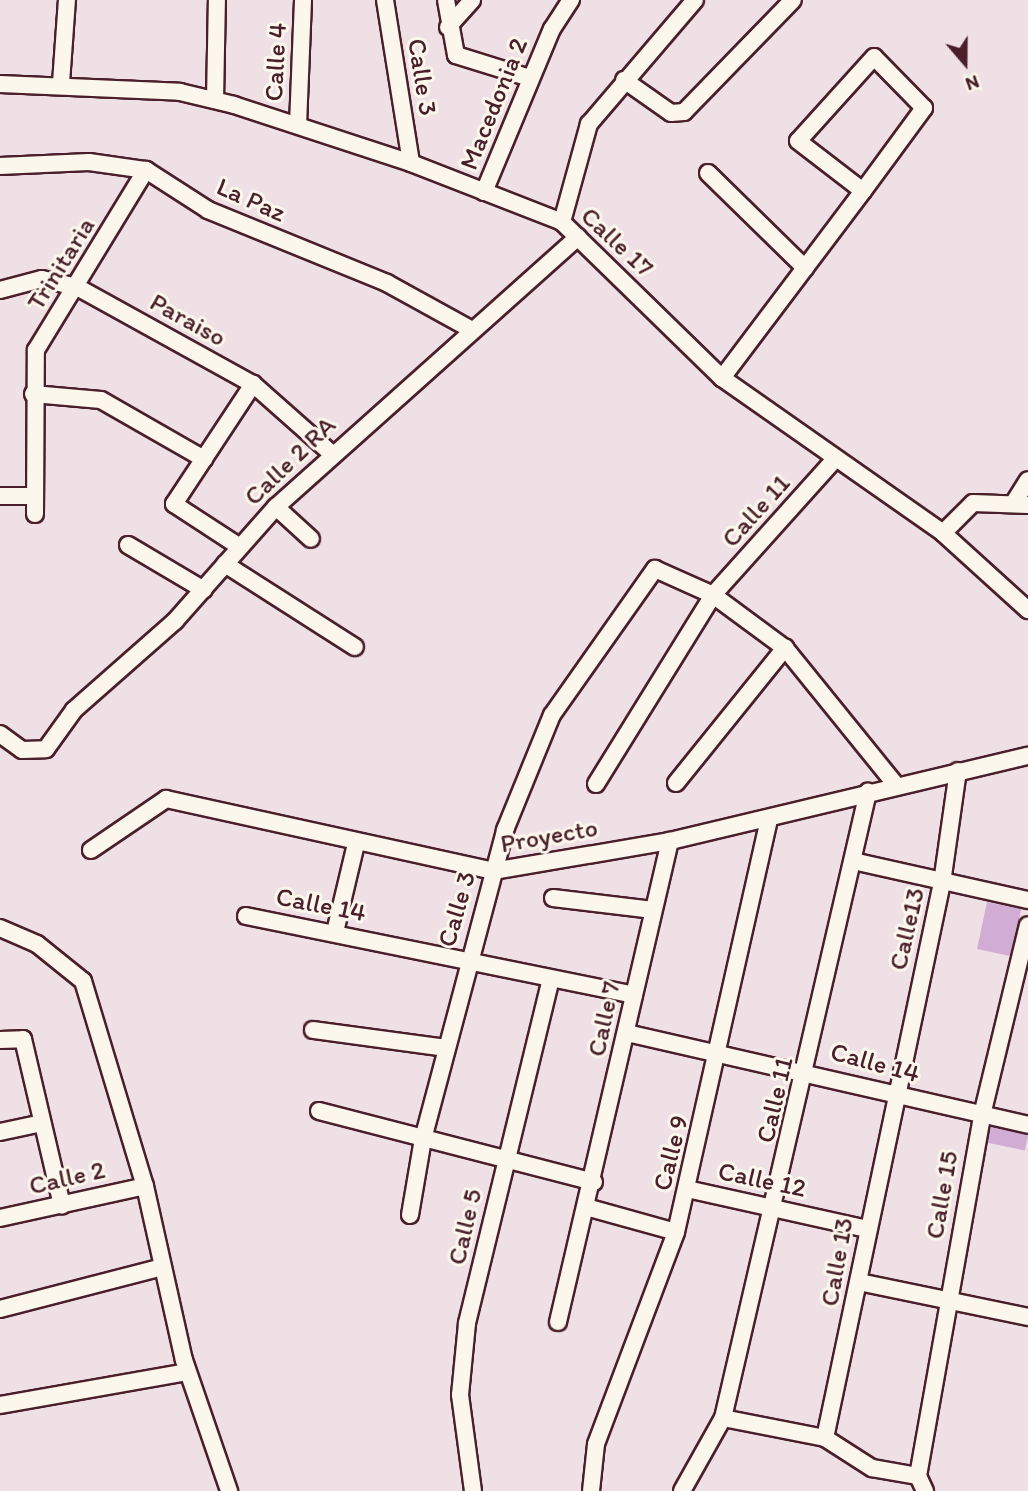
<!DOCTYPE html>
<style>
body{margin:0}
#map{position:relative;width:1028px;height:1491px;overflow:hidden;background:#eee0e5;font-family:Itim,sans-serif}
div>[style]{position:absolute}
.building>*{inset:0;background:#d1acd5;transform-origin:0 0}
.roads{filter:drop-shadow(2px 0 #4a1f2b) drop-shadow(-2px 0 #4a1f2b) drop-shadow(0 2px #4a1f2b) drop-shadow(0 -2px #4a1f2b)}
.minor>*{height:16px;margin:-8px;padding:0 8px;transform-origin:8px;border-radius:8px;background:#fbf7ec}
span{translate:-50% -50%;white-space:nowrap;text-align:center;line-height:1.15;-webkit-text-stroke:6px #fbf7ec;paint-order:stroke}
.street-label{font-size:26px;color:#4a1f2b}
.north{position:absolute;left:930px;top:28px;width:70px;height:70px;-webkit-text-stroke:5px #fbf7ec;paint-order:stroke;rotate:160deg;font-size:19px;font-weight:700;line-height:28px;text-align:center;color:#4a1f2b}
.north::after{content:'';display:block;margin:auto;width:24px;height:32px;background:#4a1f2b;clip-path:polygon(50% 0,100% 100%,50% 72%,0 100%)}
</style>
<div id="map">
<div class="building">
<div style="left:987px;top:902px;width:35px;height:48px;rotate:12deg"></div>
<div style="left:991px;top:1127px;width:38px;height:16px;rotate:12deg"></div>
</div>
<div class="roads">
<div class="minor">
<div style="left:385px;top:0;width:165px;rotate:80.9deg"></div>
<div style="left:446px;top:0;width:56px;rotate:79.7deg"></div>
<div style="left:456px;top:55px;width:77px;rotate:17.3deg"></div>
<div style="left:448px;top:27px;width:36px;rotate:-48deg"></div>
<div style="left:624px;top:80px;width:57px;rotate:35.1deg"></div>
<div style="left:671px;top:113px;width:13px;rotate:-4deg"></div>
<div style="left:684px;top:112px;width:156px;rotate:-45.8deg"></div>
<div style="left:61px;top:83px;width:83px;rotate:-85.9deg"></div>
<div style="left:0;top:84px;width:180px;rotate:2.5deg"></div>
<div style="left:180px;top:92px;width:56px;rotate:13.5deg"></div>
<div style="left:234px;top:105px;width:186px;rotate:18.1deg"></div>
<div style="left:411px;top:163px;width:162px;rotate:21.3deg"></div>
<div style="left:562px;top:222px;width:223px;rotate:44.3deg"></div>
<div style="left:722px;top:378px;width:270px;rotate:35deg"></div>
<div style="left:943px;top:533px;width:115px;rotate:42.2deg"></div>
<div style="left:215px;top:100px;width:100px;rotate:-88.9deg"></div>
<div style="left:298px;top:125px;width:125px;rotate:-87.7deg"></div>
<div style="left:0;top:166px;width:89px;rotate:-2.6deg"></div>
<div style="left:89px;top:162px;width:58px;rotate:8deg"></div>
<div style="left:146px;top:170px;width:74px;rotate:32.8deg"></div>
<div style="left:208px;top:210px;width:193px;rotate:22.2deg"></div>
<div style="left:387px;top:283px;width:97px;rotate:28.9deg"></div>
<div style="left:708px;top:173px;width:136px;rotate:44.4deg"></div>
<div style="left:484px;top:192px;width:177px;rotate:-67.4deg"></div>
<div style="left:552px;top:29px;width:35px;rotate:-57deg"></div>
<div style="left:562px;top:222px;width:102px;rotate:-74.6deg"></div>
<div style="left:589px;top:124px;width:163px;rotate:-49.5deg"></div>
<div style="left:0;top:290px;width:43px;rotate:-14.7deg"></div>
<div style="left:42px;top:279px;width:36px;rotate:13deg"></div>
<div style="left:77px;top:287px;width:201px;rotate:28.9deg"></div>
<div style="left:253px;top:384px;width:106px;rotate:41.5deg"></div>
<div style="left:722px;top:378px;width:234px;rotate:-53deg"></div>
<div style="left:863px;top:191px;width:103px;rotate:-53.7deg"></div>
<div style="left:924px;top:108px;width:71px;rotate:-134.4deg"></div>
<div style="left:874px;top:57px;width:113px;rotate:132.1deg"></div>
<div style="left:798px;top:141px;width:82px;rotate:37.6deg"></div>
<div style="left:33px;top:394px;width:68px;rotate:5deg"></div>
<div style="left:101px;top:400px;width:119px;rotate:29.8deg"></div>
<div style="left:0;top:496px;width:35px"></div>
<div style="left:1013px;top:504px;width:28px;rotate:-58deg"></div>
<div style="left:276px;top:507px;width:47px;rotate:42.4deg"></div>
<div style="left:35px;top:514px;width:164px;rotate:-89.7deg"></div>
<div style="left:36px;top:350px;width:211px;rotate:-58.6deg"></div>
<div style="left:943px;top:533px;width:42px;rotate:-45deg"></div>
<div style="left:973px;top:503px;width:55px;rotate:2.1deg"></div>
<div style="left:128px;top:545px;width:88px;rotate:30.6deg"></div>
<div style="left:240px;top:547px;width:79px;rotate:-146.9deg"></div>
<div style="left:174px;top:504px;width:144px;rotate:-56.6deg"></div>
<div style="left:225px;top:564px;width:154px;rotate:32.6deg"></div>
<div style="left:0;top:734px;width:27px;rotate:36deg"></div>
<div style="left:22px;top:750px;width:24px;rotate:-2deg"></div>
<div style="left:46px;top:749px;width:48px;rotate:-54.3deg"></div>
<div style="left:74px;top:710px;width:135px;rotate:-41.4deg"></div>
<div style="left:175px;top:621px;width:152px;rotate:-48.5deg"></div>
<div style="left:276px;top:507px;width:405px;rotate:-41.8deg"></div>
<div style="left:676px;top:783px;width:174px;rotate:-51.1deg"></div>
<div style="left:596px;top:784px;width:222px;rotate:-58.2deg"></div>
<div style="left:713px;top:595px;width:183px;rotate:-48.1deg"></div>
<div style="left:91px;top:850px;width:91px;rotate:-34.2deg"></div>
<div style="left:166px;top:799px;width:335px;rotate:12.4deg"></div>
<div style="left:493px;top:871px;width:180px;rotate:-9.6deg"></div>
<div style="left:670px;top:841px;width:368px;rotate:-13.4deg"></div>
<div style="left:853px;top:861px;width:179px;rotate:12.6deg"></div>
<div style="left:553px;top:898px;width:101px;rotate:6.8deg"></div>
<div style="left:246px;top:916px;width:396px;rotate:11.5deg"></div>
<div style="left:0;top:928px;width:40px;rotate:23.4deg"></div>
<div style="left:37px;top:944px;width:59px;rotate:38.8deg"></div>
<div style="left:83px;top:981px;width:214px;rotate:73.2deg"></div>
<div style="left:145px;top:1186px;width:178px;rotate:77.4deg"></div>
<div style="left:184px;top:1360px;width:139px;rotate:71deg"></div>
<div style="left:335px;top:932px;width:90px;rotate:-76.6deg"></div>
<div style="left:313px;top:1030px;width:134px;rotate:7.7deg"></div>
<div style="left:627px;top:1033px;width:411px;rotate:12.9deg"></div>
<div style="left:0;top:1040px;width:23px;rotate:-2deg"></div>
<div style="left:23px;top:1039px;width:171px;rotate:76.8deg"></div>
<div style="left:319px;top:1111px;width:284px;rotate:14.5deg"></div>
<div style="left:0;top:1132px;width:43px;rotate:-12.1deg"></div>
<div style="left:687px;top:1189px;width:184px;rotate:12.5deg"></div>
<div style="left:586px;top:1207px;width:93px;rotate:15.5deg"></div>
<div style="left:410px;top:1215px;width:77px;rotate:-80.3deg"></div>
<div style="left:423px;top:1139px;width:320px;rotate:-75.1deg"></div>
<div style="left:505px;top:830px;width:124px;rotate:-67.8deg"></div>
<div style="left:552px;top:715px;width:179px;rotate:-54.8deg"></div>
<div style="left:655px;top:569px;width:64px;rotate:24.1deg"></div>
<div style="left:713px;top:595px;width:89px;rotate:36.4deg"></div>
<div style="left:785px;top:648px;width:176px;rotate:51deg"></div>
<div style="left:0;top:1218px;width:148px;rotate:-12.4deg"></div>
<div style="left:859px;top:1282px;width:173px;rotate:11.7deg"></div>
<div style="left:0;top:1309px;width:167px;rotate:-14.5deg"></div>
<div style="left:558px;top:1322px;width:494px;rotate:-76.9deg"></div>
<div style="left:0;top:1405px;width:190px;rotate:-10deg"></div>
<div style="left:723px;top:1418px;width:104px;rotate:11.1deg"></div>
<div style="left:825px;top:1438px;width:56px;rotate:32.6deg"></div>
<div style="left:872px;top:1468px;width:47px;rotate:9.9deg"></div>
<div style="left:918px;top:1476px;width:17px;rotate:65deg"></div>
<div style="left:825px;top:1438px;width:567px;rotate:-78.1deg"></div>
<div style="left:942px;top:883px;width:113px;rotate:-81.9deg"></div>
<div style="left:918px;top:1476px;width:367px;rotate:-79.9deg"></div>
<div style="left:982px;top:1115px;width:195px;rotate:-76.4deg"></div>
<div style="left:473px;top:1491px;width:97px;rotate:-97.7deg"></div>
<div style="left:460px;top:1395px;width:72px;rotate:-84.4deg"></div>
<div style="left:467px;top:1323px;width:354px;rotate:-76.3deg"></div>
<div style="left:591px;top:1491px;width:47px;rotate:-83.9deg"></div>
<div style="left:596px;top:1444px;width:227px;rotate:-69.3deg"></div>
<div style="left:676px;top:1232px;width:424px;rotate:-77.3deg"></div>
<div style="left:682px;top:1491px;width:84px;rotate:-60.7deg"></div>
<div style="left:723px;top:1418px;width:643px;rotate:-76.96deg"></div>
</div>
</div>
<div class="street-label">
<span style="left:276px;top:62px;rotate:-87deg">Calle 4</span>
<span style="left:422px;top:77px;rotate:81deg">Calle 3</span>
<span style="left:494px;top:104px;rotate:-68deg">Macedonia 2</span>
<span style="left:251px;top:200px;rotate:24deg">La Paz</span>
<span style="left:617px;top:242px;rotate:43deg">Calle 17</span>
<span style="left:61px;top:264px;rotate:-58deg">Trinitaria</span>
<span style="left:188px;top:320px;rotate:29deg">Paraiso</span>
<span style="left:290px;top:461px;rotate:-44deg">Calle 2 RA</span>
<span style="left:756px;top:511px;rotate:-48deg">Calle 11</span>
<span style="left:549px;top:836px;rotate:-10deg">Proyecto</span>
<span style="left:321px;top:905px;rotate:11deg">Calle 14</span>
<span style="left:457px;top:909px;rotate:-74deg">Calle 3</span>
<span style="left:907px;top:929px;rotate:-77deg">Calle13</span>
<span style="left:604px;top:1019px;rotate:-78deg">Calle 7</span>
<span style="left:875px;top:1063px;rotate:15deg">Calle 14</span>
<span style="left:775px;top:1100px;rotate:-77deg">Calle 11</span>
<span style="left:671px;top:1153px;rotate:-76deg">Calle 9</span>
<span style="left:67px;top:1178px;rotate:-13deg">Calle 2</span>
<span style="left:762px;top:1180px;rotate:12deg">Calle 12</span>
<span style="left:942px;top:1195px;rotate:-80deg">Calle 15</span>
<span style="left:465px;top:1227px;rotate:-77deg">Calle 5</span>
<span style="left:837px;top:1262px;rotate:-80deg">Calle 13</span>
</div>
<div class="north">N</div>
</div>
